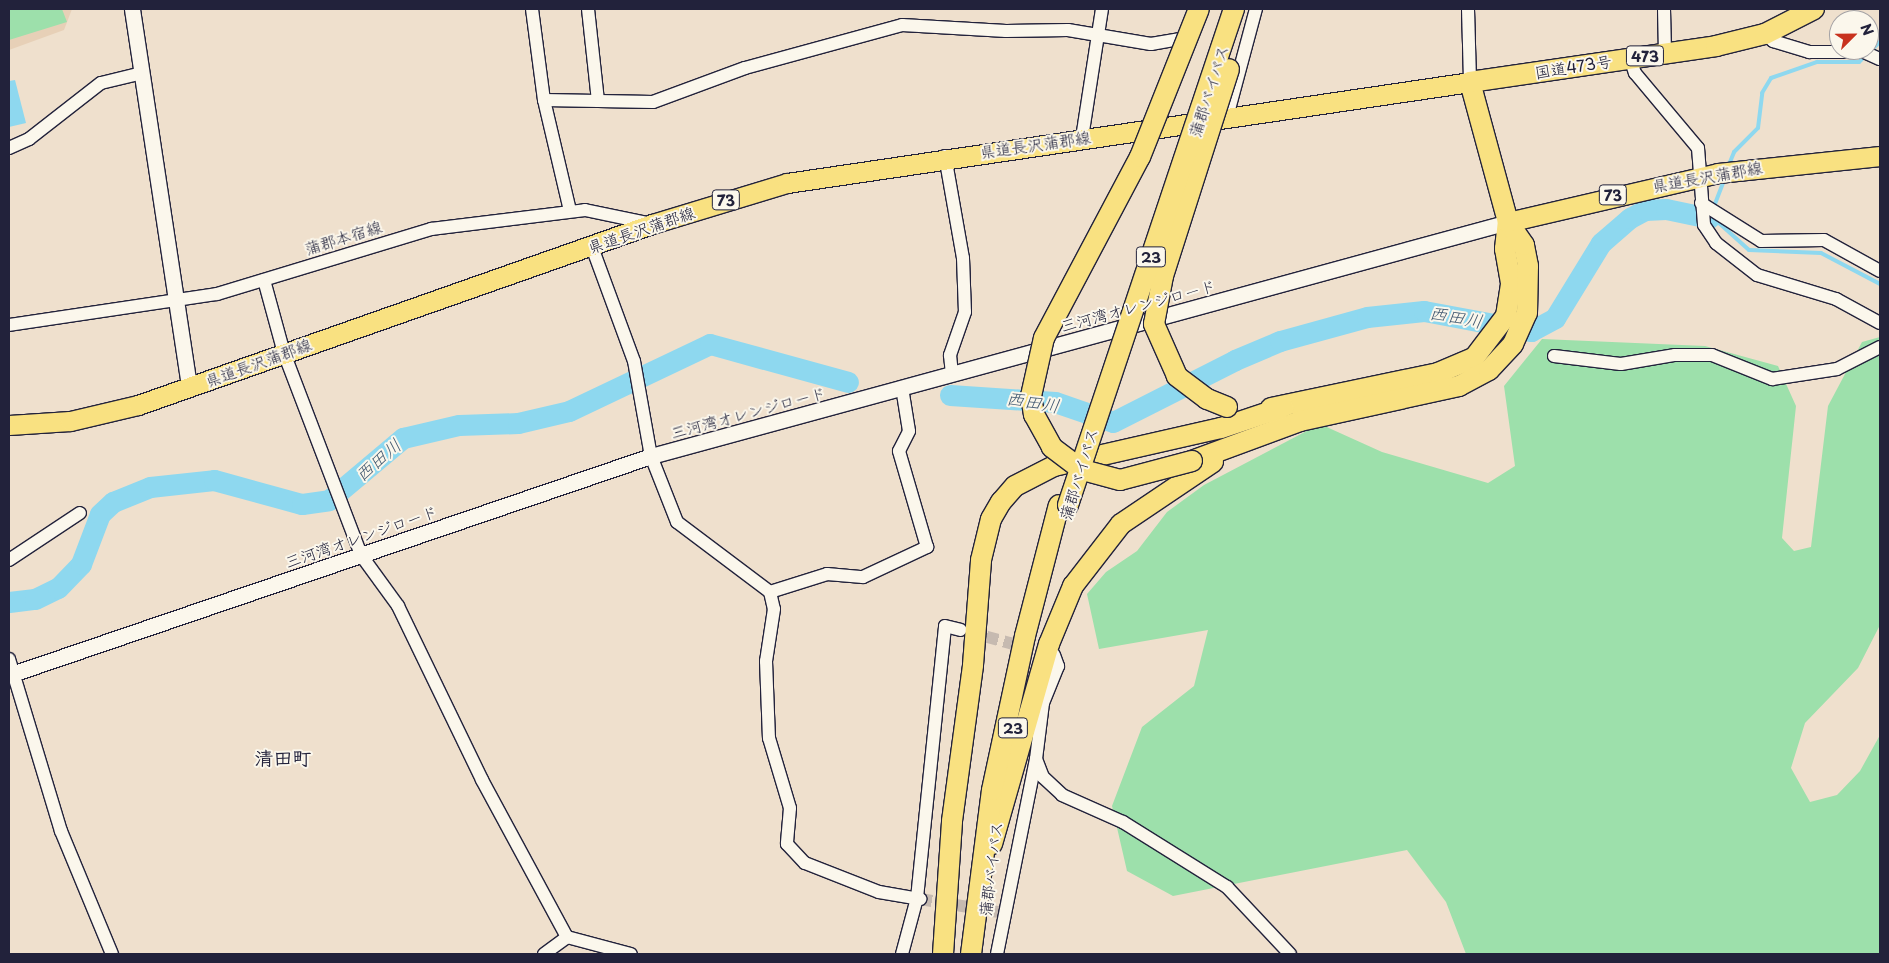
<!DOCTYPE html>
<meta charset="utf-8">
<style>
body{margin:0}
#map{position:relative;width:1889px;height:963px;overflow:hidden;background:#efe0cd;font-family:"Playpen Sans","Klee One",sans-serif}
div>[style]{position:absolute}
.built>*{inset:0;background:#e7d0b7}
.green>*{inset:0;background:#9de0ab}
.water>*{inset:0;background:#8ed8ef}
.stream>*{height:4px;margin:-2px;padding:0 2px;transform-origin:2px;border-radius:2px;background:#8ed8ef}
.river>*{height:21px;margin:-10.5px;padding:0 10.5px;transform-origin:10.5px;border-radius:10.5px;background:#8ed8ef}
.minor-tunnel>*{height:12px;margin-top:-6px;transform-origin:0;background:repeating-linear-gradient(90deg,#c6bab0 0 12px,transparent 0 18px)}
.roads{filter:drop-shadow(1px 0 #22223b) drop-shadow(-1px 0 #22223b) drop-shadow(0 1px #22223b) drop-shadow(0 -1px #22223b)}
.minor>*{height:12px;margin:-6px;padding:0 6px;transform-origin:6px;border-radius:6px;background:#fbf7ec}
.tertiary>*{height:15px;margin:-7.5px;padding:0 7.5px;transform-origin:7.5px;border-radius:7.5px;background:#fbf7ec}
.primary>*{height:19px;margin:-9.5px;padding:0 9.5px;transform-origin:9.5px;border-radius:9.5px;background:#f9e181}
.trunk>*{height:20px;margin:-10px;padding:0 10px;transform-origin:10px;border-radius:10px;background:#f9e181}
.bridges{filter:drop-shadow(1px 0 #22223b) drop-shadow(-1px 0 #22223b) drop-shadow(0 1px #22223b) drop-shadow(0 -1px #22223b)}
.trunk-bridge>*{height:20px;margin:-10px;padding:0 10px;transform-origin:10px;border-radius:10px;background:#f9e181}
span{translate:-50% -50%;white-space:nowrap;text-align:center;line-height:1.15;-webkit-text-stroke:4px #fbf7ec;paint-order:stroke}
.shield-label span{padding:1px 4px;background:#fbf7ec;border:1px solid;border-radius:4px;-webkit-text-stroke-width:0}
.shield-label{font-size:15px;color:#22223b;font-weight:700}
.street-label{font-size:16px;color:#22223b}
.water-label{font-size:18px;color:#425971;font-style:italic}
.quarter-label{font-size:19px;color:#22223b;font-weight:700}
.frame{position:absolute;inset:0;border:10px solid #22223b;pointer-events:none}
.north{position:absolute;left:1829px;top:10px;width:50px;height:50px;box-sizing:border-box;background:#fbf7ec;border:1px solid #a4a2a5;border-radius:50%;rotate:67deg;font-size:14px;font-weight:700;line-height:20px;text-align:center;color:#22223b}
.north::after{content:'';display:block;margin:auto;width:18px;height:22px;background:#c8321e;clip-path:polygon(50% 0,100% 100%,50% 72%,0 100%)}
</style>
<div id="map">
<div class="built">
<div style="clip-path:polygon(9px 9px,72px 9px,64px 30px,9px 50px)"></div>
</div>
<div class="green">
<div style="clip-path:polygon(9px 9px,62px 9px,67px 22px,9px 40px)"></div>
<div style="clip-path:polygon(1880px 337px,1880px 625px,1858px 668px,1805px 723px,1791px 768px,1810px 802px,1837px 795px,1860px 771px,1880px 735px,1880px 954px,1466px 954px,1446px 902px,1407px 850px,1173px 896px,1127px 871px,1112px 806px,1142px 727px,1194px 686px,1208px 630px,1099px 649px,1087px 594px,1106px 572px,1137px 551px,1167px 512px,1204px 485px,1320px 424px,1382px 452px,1488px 483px,1515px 466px,1504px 386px,1542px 339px,1705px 346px,1778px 366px,1796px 406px,1782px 538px,1794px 551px,1811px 547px,1828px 406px,1862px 342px)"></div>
</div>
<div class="water">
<div style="clip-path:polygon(15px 80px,26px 123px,9px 127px,9px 81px)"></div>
</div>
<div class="stream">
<div style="left:1728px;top:167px;width:16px;rotate:-68deg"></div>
<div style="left:1734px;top:152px;width:34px;rotate:-45deg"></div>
<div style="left:1758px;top:128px;width:35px;rotate:-83deg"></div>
<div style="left:1762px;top:93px;width:17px;rotate:-59deg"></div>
<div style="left:1771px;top:78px;width:49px;rotate:-19.2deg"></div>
<div style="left:1817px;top:62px;width:42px"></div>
<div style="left:1859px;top:62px;width:29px;rotate:-44deg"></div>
<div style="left:1713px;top:209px;width:33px;rotate:-69deg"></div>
<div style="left:1710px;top:215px;width:52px;rotate:41.9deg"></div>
<div style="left:1749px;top:250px;width:72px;rotate:2.4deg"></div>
<div style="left:1821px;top:253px;width:67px;rotate:27.7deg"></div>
</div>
<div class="river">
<div style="left:950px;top:395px;width:105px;rotate:3.8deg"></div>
<div style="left:1055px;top:402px;width:61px;rotate:19deg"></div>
<div style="left:1113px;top:422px;width:137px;rotate:-26.9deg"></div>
<div style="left:1235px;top:360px;width:49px;rotate:-22.9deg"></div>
<div style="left:1280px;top:341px;width:90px;rotate:-15.4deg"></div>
<div style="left:1367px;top:317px;width:57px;rotate:-6deg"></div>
<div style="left:1424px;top:311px;width:109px;rotate:10.6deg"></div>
<div style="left:1531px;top:331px;width:27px;rotate:-28deg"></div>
<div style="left:1555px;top:318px;width:88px;rotate:-58.5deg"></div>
<div style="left:1601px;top:243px;width:38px;rotate:-41deg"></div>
<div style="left:1630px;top:218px;width:17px;rotate:-28deg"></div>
<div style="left:1645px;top:210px;width:21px;rotate:-3deg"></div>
<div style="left:1666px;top:209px;width:44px;rotate:11.8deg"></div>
<div style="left:9px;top:602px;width:26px;rotate:-7deg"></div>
<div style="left:35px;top:599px;width:25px;rotate:-26deg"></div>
<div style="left:58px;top:588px;width:33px;rotate:-46deg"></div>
<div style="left:81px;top:564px;width:53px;rotate:-69.2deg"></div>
<div style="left:100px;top:514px;width:18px;rotate:-43deg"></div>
<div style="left:113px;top:502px;width:40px;rotate:-22deg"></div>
<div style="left:150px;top:487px;width:64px;rotate:-6.2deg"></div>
<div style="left:214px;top:480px;width:91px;rotate:15.3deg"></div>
<div style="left:302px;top:504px;width:27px;rotate:-8deg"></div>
<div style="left:329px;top:500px;width:97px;rotate:-40deg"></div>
<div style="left:403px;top:438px;width:57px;rotate:-13.1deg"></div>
<div style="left:459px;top:425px;width:59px;rotate:-1.9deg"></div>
<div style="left:518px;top:423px;width:52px;rotate:-13.2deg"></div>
<div style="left:569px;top:411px;width:156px;rotate:-25.4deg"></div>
<div style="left:710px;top:344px;width:143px;rotate:15.4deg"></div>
</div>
<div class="minor-tunnel">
<div style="left:969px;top:632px;width:88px;rotate:15.1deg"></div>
<div style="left:920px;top:899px;width:86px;rotate:9.4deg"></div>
</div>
<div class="roads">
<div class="minor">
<div style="left:532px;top:9px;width:92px;rotate:82.5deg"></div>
<div style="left:544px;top:100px;width:114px;rotate:76.8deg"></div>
<div style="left:1468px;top:9px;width:73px;rotate:88.4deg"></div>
<div style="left:1664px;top:9px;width:44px;rotate:88.7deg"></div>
<div style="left:1765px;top:34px;width:11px;rotate:41deg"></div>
<div style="left:1773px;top:41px;width:38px;rotate:17deg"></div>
<div style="left:1809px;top:52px;width:55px"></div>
<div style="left:1864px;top:52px;width:17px;rotate:24deg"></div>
<div style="left:1630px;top:58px;width:16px;rotate:72deg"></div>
<div style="left:1635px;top:73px;width:98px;rotate:50deg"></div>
<div style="left:1698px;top:148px;width:77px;rotate:85.5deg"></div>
<div style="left:1704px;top:225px;width:22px;rotate:56deg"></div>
<div style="left:1716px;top:243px;width:52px;rotate:38deg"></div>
<div style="left:1757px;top:275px;width:83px;rotate:16.9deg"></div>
<div style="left:1836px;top:299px;width:50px;rotate:28.6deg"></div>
<div style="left:544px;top:100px;width:54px;rotate:1.1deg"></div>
<div style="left:598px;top:101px;width:93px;rotate:-96.2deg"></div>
<div style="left:598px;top:101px;width:55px;rotate:1deg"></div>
<div style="left:653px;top:102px;width:98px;rotate:-20.3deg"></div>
<div style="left:745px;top:68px;width:163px;rotate:-15.3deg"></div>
<div style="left:902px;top:25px;width:104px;rotate:3.3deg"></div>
<div style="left:1006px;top:31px;width:62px;rotate:-0.9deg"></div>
<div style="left:1068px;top:30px;width:84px;rotate:9.6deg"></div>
<div style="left:1151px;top:44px;width:27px;rotate:-10deg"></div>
<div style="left:1227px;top:117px;width:112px;rotate:-75deg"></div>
<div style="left:1082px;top:138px;width:131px;rotate:-81.2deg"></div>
<div style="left:9px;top:148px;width:22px;rotate:-24deg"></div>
<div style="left:29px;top:139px;width:91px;rotate:-37.9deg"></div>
<div style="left:101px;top:83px;width:42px;rotate:-13.7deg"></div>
<div style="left:945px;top:156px;width:104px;rotate:80deg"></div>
<div style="left:963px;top:258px;width:54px;rotate:87.9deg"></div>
<div style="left:965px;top:312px;width:46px;rotate:109.2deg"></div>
<div style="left:950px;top:355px;width:20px;rotate:84deg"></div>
<div style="left:1701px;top:203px;width:71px;rotate:32.3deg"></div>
<div style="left:1761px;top:241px;width:63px;rotate:-0.9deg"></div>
<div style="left:1824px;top:240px;width:64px;rotate:29deg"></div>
<div style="left:592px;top:247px;width:121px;rotate:69.8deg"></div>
<div style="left:634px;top:361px;width:97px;rotate:79.9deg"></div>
<div style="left:651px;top:456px;width:71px;rotate:68.5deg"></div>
<div style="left:677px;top:522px;width:116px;rotate:37deg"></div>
<div style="left:770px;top:592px;width:17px;rotate:77deg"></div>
<div style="left:774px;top:609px;width:53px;rotate:98.7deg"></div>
<div style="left:766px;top:661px;width:77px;rotate:87.8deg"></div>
<div style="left:769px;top:738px;width:73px;rotate:73.3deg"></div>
<div style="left:790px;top:808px;width:36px;rotate:95deg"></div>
<div style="left:787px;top:844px;width:26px;rotate:47deg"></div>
<div style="left:805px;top:863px;width:79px;rotate:21.4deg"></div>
<div style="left:879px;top:892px;width:42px;rotate:9.7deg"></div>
<div style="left:264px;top:280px;width:76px;rotate:74.7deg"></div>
<div style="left:284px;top:353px;width:216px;rotate:69.1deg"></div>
<div style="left:361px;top:555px;width:63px;rotate:54deg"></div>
<div style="left:398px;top:606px;width:193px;rotate:64.2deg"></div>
<div style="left:482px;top:780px;width:179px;rotate:61.6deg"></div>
<div style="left:567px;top:937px;width:66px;rotate:14.9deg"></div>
<div style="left:9px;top:325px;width:210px;rotate:-8.5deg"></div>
<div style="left:217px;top:294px;width:224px;rotate:-16.9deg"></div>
<div style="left:431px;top:229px;width:155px;rotate:-7deg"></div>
<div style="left:585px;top:210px;width:68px;rotate:11.8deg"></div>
<div style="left:1554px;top:356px;width:67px;rotate:6.8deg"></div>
<div style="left:1621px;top:364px;width:55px;rotate:-9.5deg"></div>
<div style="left:1675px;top:355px;width:37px"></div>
<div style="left:1712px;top:355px;width:65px;rotate:21.8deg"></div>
<div style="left:1772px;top:379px;width:66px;rotate:-8.7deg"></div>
<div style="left:1837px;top:369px;width:48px;rotate:-27.1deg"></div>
<div style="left:9px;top:560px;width:85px;rotate:-33.5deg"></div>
<div style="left:770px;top:592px;width:60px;rotate:-17.5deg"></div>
<div style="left:827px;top:574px;width:36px;rotate:5deg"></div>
<div style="left:863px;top:577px;width:71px;rotate:-25.1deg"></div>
<div style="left:927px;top:547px;width:100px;rotate:-106.3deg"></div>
<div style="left:899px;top:451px;width:22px;rotate:-63deg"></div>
<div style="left:909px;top:431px;width:44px;rotate:-99.2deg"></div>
<div style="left:1054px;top:655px;width:12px;rotate:70deg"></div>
<div style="left:1058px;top:666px;width:40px;rotate:112deg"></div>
<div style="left:1043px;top:703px;width:56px;rotate:97.1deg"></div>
<div style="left:1036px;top:759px;width:19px;rotate:69deg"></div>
<div style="left:1043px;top:777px;width:26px;rotate:43deg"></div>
<div style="left:1062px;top:795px;width:67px;rotate:23.9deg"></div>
<div style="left:1123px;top:822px;width:123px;rotate:32deg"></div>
<div style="left:1227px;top:887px;width:92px;rotate:46.8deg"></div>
<div style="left:9px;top:659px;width:180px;rotate:73.2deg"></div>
<div style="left:61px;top:831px;width:133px;rotate:67.5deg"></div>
<div style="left:544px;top:954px;width:29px;rotate:-36deg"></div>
<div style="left:902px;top:954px;width:58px;rotate:-75deg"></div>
<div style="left:917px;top:898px;width:273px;rotate:-84.1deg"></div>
<div style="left:945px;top:626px;width:16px;rotate:14deg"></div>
<div style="left:997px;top:954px;width:199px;rotate:-78.7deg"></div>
</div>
<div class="tertiary">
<div style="left:132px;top:9px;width:382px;rotate:81.4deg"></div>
<div style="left:9px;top:675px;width:678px;rotate:-18.84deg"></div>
<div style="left:651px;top:456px;width:888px;rotate:-15.27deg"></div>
</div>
<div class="primary">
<div style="left:1508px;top:222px;width:216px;rotate:-13.1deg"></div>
<div style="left:1718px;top:173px;width:163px;rotate:-6deg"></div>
<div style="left:9px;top:425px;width:61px;rotate:-3.8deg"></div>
<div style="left:70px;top:421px;width:70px;rotate:-13.2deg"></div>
<div style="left:138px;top:405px;width:545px;rotate:-19.4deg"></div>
<div style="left:652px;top:224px;width:141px;rotate:-16.9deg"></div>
<div style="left:787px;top:183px;width:690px;rotate:-8.41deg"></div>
</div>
<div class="trunk">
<div style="left:1271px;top:408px;width:171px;rotate:-11.8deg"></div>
<div style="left:1438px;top:373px;width:39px;rotate:-23deg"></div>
<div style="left:1474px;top:358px;width:53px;rotate:-52.7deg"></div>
<div style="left:1506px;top:316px;width:33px;rotate:-81deg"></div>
<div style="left:1511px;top:283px;width:35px;rotate:-100deg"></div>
<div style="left:1505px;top:249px;width:27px;rotate:-84deg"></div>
<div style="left:1192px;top:461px;width:115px;rotate:-20.3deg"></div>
<div style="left:1300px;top:421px;width:163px;rotate:-12.4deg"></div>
<div style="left:1459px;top:386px;width:34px;rotate:-28deg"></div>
<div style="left:1489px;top:370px;width:35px;rotate:-47deg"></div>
<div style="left:1513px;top:344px;width:34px;rotate:-66deg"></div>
<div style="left:1527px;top:313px;width:47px;rotate:-88.8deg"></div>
<div style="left:1528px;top:266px;width:21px;rotate:-101deg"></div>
<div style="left:1524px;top:245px;width:28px;rotate:-125deg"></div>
<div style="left:1508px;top:222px;width:145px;rotate:-105.2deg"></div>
<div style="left:1470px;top:82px;width:249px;rotate:-8.3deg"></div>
<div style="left:1716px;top:46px;width:50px;rotate:-13.8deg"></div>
<div style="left:1765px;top:34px;width:55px;rotate:-27deg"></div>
<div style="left:992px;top:844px;width:208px;rotate:-74.1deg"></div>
<div style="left:1049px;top:644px;width:63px;rotate:-67.5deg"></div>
<div style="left:1073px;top:586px;width:78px;rotate:-52.3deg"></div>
<div style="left:1121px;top:524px;width:111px;rotate:-34deg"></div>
<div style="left:943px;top:954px;width:133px;rotate:-86.1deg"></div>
<div style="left:952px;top:821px;width:157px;rotate:-82.3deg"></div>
<div style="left:973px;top:665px;width:105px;rotate:-85.6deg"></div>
<div style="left:981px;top:560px;width:42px;rotate:-76.3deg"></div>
<div style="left:991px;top:519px;width:20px;rotate:-60deg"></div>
<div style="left:1001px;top:502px;width:21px;rotate:-49deg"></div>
<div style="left:1015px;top:486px;width:44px;rotate:-27.1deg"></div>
<div style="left:1054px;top:466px;width:171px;rotate:-12.8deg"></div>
<div style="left:1221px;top:428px;width:66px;rotate:-18.4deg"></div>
<div style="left:971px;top:954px;width:165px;rotate:-82.7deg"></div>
<div style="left:992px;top:790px;width:157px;rotate:-77.9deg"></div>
<div style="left:1025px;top:636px;width:135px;rotate:-75.5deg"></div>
</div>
</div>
<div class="bridges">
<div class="trunk-bridge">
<div style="left:1227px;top:407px;width:22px;rotate:-158deg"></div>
<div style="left:1207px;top:399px;width:38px;rotate:-143deg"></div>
<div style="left:1177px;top:376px;width:57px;rotate:-113.9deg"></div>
<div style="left:1154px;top:324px;width:49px;rotate:-79.4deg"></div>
<div style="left:1163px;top:276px;width:217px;rotate:-72.3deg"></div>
<div style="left:1192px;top:461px;width:74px;rotate:165.2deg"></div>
<div style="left:1120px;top:480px;width:39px;rotate:-165deg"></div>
<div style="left:1082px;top:470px;width:38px;rotate:-143deg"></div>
<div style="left:1052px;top:447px;width:37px;rotate:-119deg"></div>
<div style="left:1034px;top:415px;width:19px;rotate:-99deg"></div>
<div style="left:1031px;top:396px;width:59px;rotate:-77.4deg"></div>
<div style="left:1044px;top:338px;width:205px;rotate:-62.1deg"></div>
<div style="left:1140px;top:157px;width:159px;rotate:-68.3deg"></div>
<div style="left:1068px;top:505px;width:523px;rotate:-71.5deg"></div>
</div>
</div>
<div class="shield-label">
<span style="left:1645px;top:56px">473</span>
<span style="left:1613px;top:195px">73</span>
<span style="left:726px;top:200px">73</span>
<span style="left:1151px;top:257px">23</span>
<span style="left:1013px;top:728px">23</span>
</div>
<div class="street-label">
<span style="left:1573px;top:66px;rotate:-9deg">国道473号</span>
<span style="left:1208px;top:91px;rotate:-72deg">蒲郡バイパス</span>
<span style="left:1035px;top:144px;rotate:-8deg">県道長沢蒲郡線</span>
<span style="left:1707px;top:176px;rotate:-10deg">県道長沢蒲郡線</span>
<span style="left:641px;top:229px;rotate:-19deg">県道長沢蒲郡線</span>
<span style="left:343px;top:237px;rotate:-17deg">蒲郡本宿線</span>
<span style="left:1138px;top:305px;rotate:-15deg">三河湾オレンジロード</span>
<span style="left:258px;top:362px;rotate:-20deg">県道長沢蒲郡線</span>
<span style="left:748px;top:412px;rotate:-15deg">三河湾オレンジロード</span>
<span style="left:1078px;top:474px;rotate:-73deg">蒲郡バイパス</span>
<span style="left:361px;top:536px;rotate:-19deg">三河湾オレンジロード</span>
<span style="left:990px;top:869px;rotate:-83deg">蒲郡バイパス</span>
</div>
<div class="water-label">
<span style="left:1456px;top:317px;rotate:10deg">西田川</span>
<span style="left:1033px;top:402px;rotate:9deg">西田川</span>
<span style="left:378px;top:460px;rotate:-41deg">西田川</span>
</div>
<div class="quarter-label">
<span style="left:283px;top:758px">清田町</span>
</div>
<div class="frame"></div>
<div class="north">N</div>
</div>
